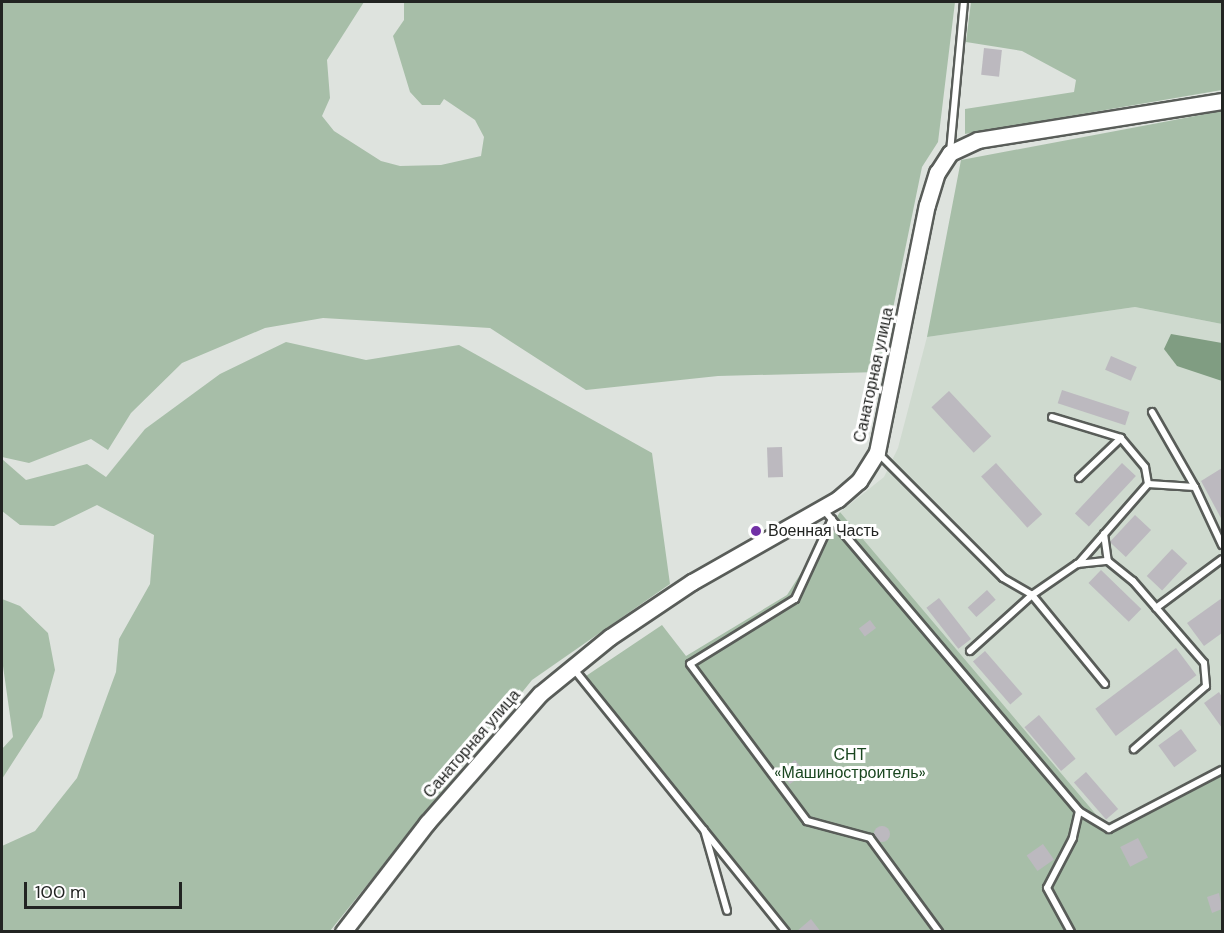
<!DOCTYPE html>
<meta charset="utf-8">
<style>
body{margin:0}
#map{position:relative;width:1224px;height:933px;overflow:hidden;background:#dee3de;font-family:"DM Sans",sans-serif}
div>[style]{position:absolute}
.built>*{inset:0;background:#cfdacf}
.green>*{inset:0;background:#a7bea8}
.water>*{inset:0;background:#809d82}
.building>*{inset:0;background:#bcb9bf;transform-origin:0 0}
.round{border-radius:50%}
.roads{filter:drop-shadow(2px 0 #595d59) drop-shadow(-2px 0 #595d59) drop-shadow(0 2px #595d59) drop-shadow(0 -2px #595d59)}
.service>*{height:6px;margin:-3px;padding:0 3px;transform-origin:3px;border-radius:3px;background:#fff}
.tertiary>*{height:15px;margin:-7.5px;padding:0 7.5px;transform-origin:7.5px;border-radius:7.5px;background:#fff}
.dots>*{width:16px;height:16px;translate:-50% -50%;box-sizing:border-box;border:3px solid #fff;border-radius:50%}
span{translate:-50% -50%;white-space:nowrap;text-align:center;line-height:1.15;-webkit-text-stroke:6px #fff;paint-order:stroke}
.street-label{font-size:16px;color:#222422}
.poi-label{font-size:16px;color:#222422}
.left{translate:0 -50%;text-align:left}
.park-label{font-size:16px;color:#1a4620}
.frame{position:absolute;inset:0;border:3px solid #222422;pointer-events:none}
.scale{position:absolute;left:24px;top:882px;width:158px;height:27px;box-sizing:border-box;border:3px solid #222422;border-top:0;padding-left:8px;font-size:18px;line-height:21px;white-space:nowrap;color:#222422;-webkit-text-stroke:4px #fff;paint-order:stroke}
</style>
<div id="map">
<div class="built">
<div style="clip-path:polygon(1135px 307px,1222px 324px,1222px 764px,1112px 824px,1085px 808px,840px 512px,884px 477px,898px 448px,927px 337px)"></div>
</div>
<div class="green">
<div style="clip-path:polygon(2px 2px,364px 2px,327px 60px,330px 98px,322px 116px,334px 131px,381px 161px,400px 166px,441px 165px,481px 156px,484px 137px,475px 120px,444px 99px,440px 105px,422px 105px,410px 92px,393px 36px,404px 20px,404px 2px,955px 2px,938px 142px,922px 167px,880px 372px,718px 376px,586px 390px,490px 328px,323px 318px,265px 328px,182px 363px,131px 413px,108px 450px,91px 439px,29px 463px,2px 457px)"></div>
<div style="clip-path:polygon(971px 2px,1222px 2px,1222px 90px,965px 134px,965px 109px,1074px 92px,1076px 80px,1022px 51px,966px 42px)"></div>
<div style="clip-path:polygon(1222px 111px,1222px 324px,1135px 307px,927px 337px,961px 160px)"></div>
<div style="clip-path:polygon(286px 342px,366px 360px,459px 345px,652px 453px,670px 584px,532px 680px,330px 931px,2px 931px,2px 846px,35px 831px,77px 778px,116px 672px,119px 639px,150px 584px,154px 535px,97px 505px,54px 526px,20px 525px,2px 511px,2px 459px,26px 480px,87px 464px,106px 477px,145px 429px,220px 374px)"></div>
<div style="clip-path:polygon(840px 512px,1104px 824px,1112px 824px,1222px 764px,1222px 931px,790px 931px,583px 678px,662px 625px,686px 656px,787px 595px)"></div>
<div style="clip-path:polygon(2px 599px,20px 606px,48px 633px,55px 670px,42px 717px,2px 779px,2px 749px,13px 737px,2px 659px)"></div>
</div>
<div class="water">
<div style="clip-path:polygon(1171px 334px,1222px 343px,1222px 381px,1177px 366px,1164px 349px)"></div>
</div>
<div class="building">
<div style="left:984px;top:48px;width:18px;height:27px;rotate:6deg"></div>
<div style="left:1111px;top:356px;width:28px;height:15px;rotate:23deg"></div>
<div style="left:1062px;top:390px;width:71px;height:14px;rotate:18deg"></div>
<div style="left:949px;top:391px;width:62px;height:24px;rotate:47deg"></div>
<div style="left:782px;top:447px;width:30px;height:15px;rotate:88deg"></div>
<div style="left:996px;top:463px;width:69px;height:20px;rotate:48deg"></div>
<div style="left:1122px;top:463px;width:19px;height:69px;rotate:43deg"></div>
<div style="clip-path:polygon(1222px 468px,1222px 520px,1201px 481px)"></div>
<div style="left:1135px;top:515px;width:22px;height:37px;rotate:43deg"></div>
<div style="left:1172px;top:549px;width:21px;height:37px;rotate:43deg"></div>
<div style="left:1101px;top:570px;width:56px;height:18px;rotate:44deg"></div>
<div style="left:987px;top:590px;width:13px;height:26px;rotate:48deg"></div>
<div style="left:939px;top:598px;width:52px;height:16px;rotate:52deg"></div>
<div style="clip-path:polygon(1222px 598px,1222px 633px,1204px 646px,1187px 623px)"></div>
<div style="left:870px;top:620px;width:10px;height:14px;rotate:53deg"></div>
<div style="left:1176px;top:648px;width:34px;height:101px;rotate:53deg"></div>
<div style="left:985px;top:651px;width:57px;height:16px;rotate:49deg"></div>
<div style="clip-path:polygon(1219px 692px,1222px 697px,1222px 728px,1204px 703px)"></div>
<div style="left:1039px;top:715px;width:57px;height:19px;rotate:50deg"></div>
<div style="left:1181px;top:729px;width:27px;height:28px;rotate:54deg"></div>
<div style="left:795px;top:760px;width:16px;height:19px;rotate:52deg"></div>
<div style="left:1086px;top:772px;width:49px;height:16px;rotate:49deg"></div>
<div class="round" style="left:874px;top:826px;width:16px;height:16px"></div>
<div style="left:1138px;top:838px;width:22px;height:20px;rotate:63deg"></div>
<div style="left:1043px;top:844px;width:19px;height:20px;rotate:55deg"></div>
<div style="clip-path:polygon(1219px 893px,1222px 909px,1212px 913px,1207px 897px)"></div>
<div style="clip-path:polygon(811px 919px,821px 932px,796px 932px)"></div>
</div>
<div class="roads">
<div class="service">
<div style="left:950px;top:152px;width:151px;rotate:-84.7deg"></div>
<div style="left:1152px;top:412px;width:86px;rotate:60.2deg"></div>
<div style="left:1052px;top:417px;width:72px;rotate:16.9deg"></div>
<div style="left:877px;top:452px;width:178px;rotate:45deg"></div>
<div style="left:1003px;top:578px;width:34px;rotate:30deg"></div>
<div style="left:1032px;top:595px;width:115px;rotate:50.6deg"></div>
<div style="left:1148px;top:484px;width:47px;rotate:3.7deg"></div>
<div style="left:1195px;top:487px;width:64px;rotate:65deg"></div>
<div style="left:823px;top:509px;width:396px;rotate:49.7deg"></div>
<div style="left:1079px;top:811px;width:28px;rotate:103deg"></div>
<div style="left:1073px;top:838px;width:56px;rotate:117.5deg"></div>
<div style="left:1047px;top:888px;width:50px;rotate:61.4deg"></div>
<div style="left:832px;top:519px;width:88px;rotate:114.8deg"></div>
<div style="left:795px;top:599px;width:123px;rotate:148.2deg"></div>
<div style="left:690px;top:664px;width:196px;rotate:53.3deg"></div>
<div style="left:807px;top:821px;width:65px;rotate:15.1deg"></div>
<div style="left:870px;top:838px;width:117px;rotate:53.7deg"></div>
<div style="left:1104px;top:534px;width:27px;rotate:82deg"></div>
<div style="left:1078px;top:564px;width:106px;rotate:-48.8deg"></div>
<div style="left:1148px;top:484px;width:17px;rotate:-100deg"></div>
<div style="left:1145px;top:467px;width:38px;rotate:-130deg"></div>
<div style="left:1121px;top:438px;width:58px;rotate:136.4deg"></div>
<div style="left:1156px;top:608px;width:82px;rotate:-36.6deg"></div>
<div style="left:970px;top:651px;width:84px;rotate:-42.1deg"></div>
<div style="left:1032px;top:595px;width:55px;rotate:-34.6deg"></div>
<div style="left:1077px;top:564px;width:31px;rotate:-6deg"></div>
<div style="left:1108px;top:561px;width:32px;rotate:39deg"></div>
<div style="left:1133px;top:581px;width:108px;rotate:49.1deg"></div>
<div style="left:1204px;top:663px;width:23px;rotate:85deg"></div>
<div style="left:1206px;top:686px;width:96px;rotate:138.8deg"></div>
<div style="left:573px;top:668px;width:339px;rotate:51.1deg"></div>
<div style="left:1079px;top:811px;width:35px;rotate:31deg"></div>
<div style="left:1109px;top:829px;width:127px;rotate:-27.6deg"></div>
<div style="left:704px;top:830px;width:84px;rotate:74.1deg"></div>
</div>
<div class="tertiary">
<div style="left:343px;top:932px;width:138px;rotate:-52.4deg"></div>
<div style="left:427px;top:823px;width:171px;rotate:-48.8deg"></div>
<div style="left:540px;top:694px;width:90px;rotate:-39.2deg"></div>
<div style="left:610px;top:637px;width:99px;rotate:-33.9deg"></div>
<div style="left:692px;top:582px;width:168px;rotate:-29.6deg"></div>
<div style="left:838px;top:499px;width:28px;rotate:-41deg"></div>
<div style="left:859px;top:481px;width:34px;rotate:-58deg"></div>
<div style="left:877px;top:452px;width:252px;rotate:-78.6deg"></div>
<div style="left:927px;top:205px;width:34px;rotate:-73deg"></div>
<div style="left:937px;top:173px;width:24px;rotate:-57deg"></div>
<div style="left:950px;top:153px;width:31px;rotate:-25deg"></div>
<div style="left:978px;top:140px;width:247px;rotate:-9.1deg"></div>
</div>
</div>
<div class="dots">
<div style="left:756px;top:531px;background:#7130a5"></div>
</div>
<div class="street-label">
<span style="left:874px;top:375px;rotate:-78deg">Санаторная улица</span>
<span style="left:472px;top:744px;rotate:-49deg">Санаторная улица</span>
</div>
<div class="poi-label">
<span class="left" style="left:768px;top:531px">Военная Часть</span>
</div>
<div class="park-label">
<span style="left:850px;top:764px">СНТ<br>«Машиностроитель»</span>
</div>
<div class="frame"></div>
<div class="scale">100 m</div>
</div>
